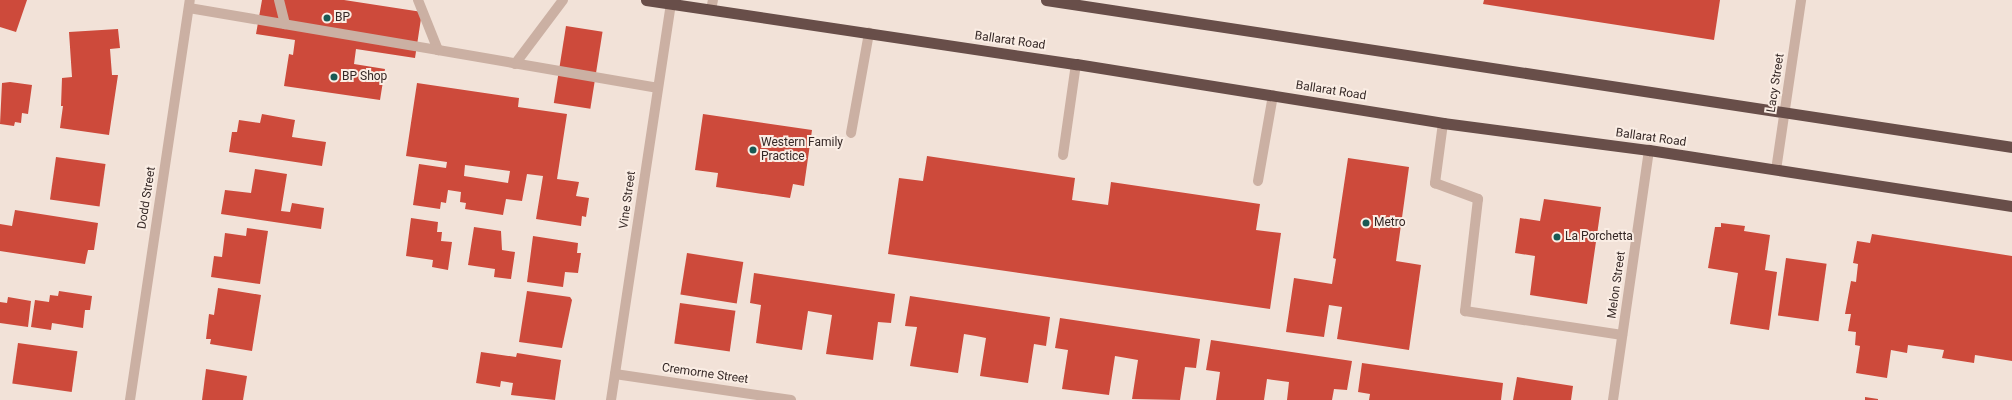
<!DOCTYPE html>
<style>
body{margin:0}
#map{position:relative;width:2012px;height:400px;overflow:hidden;background:#f2e2d8;font-family:Roboto,sans-serif}
div>[style]{position:absolute}
.building>*{inset:0;background:#cd4a3b;transform-origin:0 0}
.service>*{height:10px;margin:-5px;padding:0 5px;transform-origin:5px;border-radius:5px;background:#cbb0a3}
.minor>*{height:10px;margin:-5px;padding:0 5px;transform-origin:5px;border-radius:5px;background:#cbb0a3}
.trunk>*{height:11px;margin:-5.5px;padding:0 5.5px;transform-origin:5.5px;border-radius:5.5px;background:#684e49}
.dots>*{width:11px;height:11px;translate:-50% -50%;box-sizing:border-box;border:2px solid #faede4;border-radius:50%}
span{translate:-50% -50%;white-space:nowrap;text-align:center;line-height:1.15;-webkit-text-stroke:4px #faede4;paint-order:stroke}
.poi-label{font-size:12px;color:#352826}
.left{translate:0 -50%;text-align:left}
.street-label{font-size:12px;color:#352826}
</style>
<div id="map">
<div class="building">
<div style="clip-path:polygon(0 0,27px 0,16px 32px,0 27px)"></div>
<div style="clip-path:polygon(262px 0,344px 0,422px 12px,415px 58px,356px 49px,354px 64px,385px 69px,380px 100px,284px 86px,289px 54px,293px 55px,295px 40px,256px 34px)"></div>
<div style="clip-path:polygon(1484px 0,1720px 0,1714px 40px,1483px 4px)"></div>
<div style="left:566px;top:26px;width:37px;height:78px;rotate:9deg"></div>
<div style="clip-path:polygon(118px 29px,120px 48px,110px 49px,112px 75px,118px 75px,109px 135px,60px 128px,63px 106px,61px 106px,62px 78px,72px 77px,69px 32px)"></div>
<div style="clip-path:polygon(10px 82px,32px 85px,28px 114px,22px 113px,21px 123px,15px 122px,14px 126px,0 124px,2px 83px)"></div>
<div style="clip-path:polygon(evenodd,417px 83px,519px 98px,518px 107px,567px 114px,557px 179px,579px 182px,576px 196px,589px 198px,586px 217px,582px 216px,581px 226px,536px 219px,543px 176px,527px 174px,522px 201px,506px 199px,503px 215px,465px 209px,466px 203px,460px 202px,461px 192px,448px 190px,446px 203px,441px 202px,440px 209px,413px 205px,419px 164px,446px 168px,447px 162px,406px 156px,417px 83px,465px 165px,510px 171px,508px 183px,464px 176px,465px 165px)"></div>
<div style="clip-path:polygon(262px 114px,295px 120px,292px 137px,326px 142px,322px 166px,229px 152px,232px 132px,237px 132px,239px 120px,260px 123px)"></div>
<div style="clip-path:polygon(703px 114px,812px 130px,804px 186px,793px 184px,790px 198px,716px 187px,718px 173px,695px 170px)"></div>
<div style="clip-path:polygon(927px 156px,1075px 178px,1072px 200px,1108px 205px,1111px 182px,1260px 204px,1256px 230px,1281px 233px,1270px 309px,888px 254px,899px 178px,923px 181px)"></div>
<div style="left:56px;top:157px;width:50px;height:43px;rotate:8deg"></div>
<div style="clip-path:polygon(1348px 158px,1409px 167px,1396px 261px,1421px 265px,1409px 350px,1337px 339px,1342px 307px,1329px 305px,1324px 337px,1286px 332px,1294px 278px,1332px 284px,1336px 259px,1333px 258px)"></div>
<div style="clip-path:polygon(255px 169px,287px 174px,281px 211px,290px 212px,292px 203px,324px 208px,321px 229px,221px 214px,225px 190px,251px 193px)"></div>
<div style="clip-path:polygon(1544px 199px,1601px 207px,1587px 304px,1530px 295px,1535px 256px,1515px 253px,1520px 218px,1540px 221px)"></div>
<div style="clip-path:polygon(15px 210px,98px 223px,94px 250px,88px 250px,85px 264px,0 251px,0 224px,12px 226px)"></div>
<div style="clip-path:polygon(411px 218px,438px 222px,437px 232px,442px 232px,441px 241px,452px 242px,448px 270px,432px 267px,433px 260px,406px 256px)"></div>
<div style="clip-path:polygon(1721px 223px,1745px 226px,1744px 231px,1770px 235px,1765px 270px,1777px 272px,1769px 330px,1730px 324px,1738px 273px,1708px 268px,1715px 227px,1721px 227px)"></div>
<div style="clip-path:polygon(474px 227px,501px 231px,502px 250px,515px 252px,511px 279px,494px 277px,495px 269px,468px 265px)"></div>
<div style="clip-path:polygon(247px 228px,268px 231px,260px 284px,211px 277px,214px 256px,222px 257px,225px 233px,246px 236px)"></div>
<div style="clip-path:polygon(1872px 234px,2012px 256px,2012px 361px,1975px 355px,1974px 363px,1942px 358px,1944px 350px,1908px 345px,1907px 353px,1891px 350px,1887px 378px,1856px 373px,1860px 346px,1855px 345px,1856px 332px,1848px 331px,1851px 314px,1845px 314px,1851px 281px,1856px 282px,1858px 264px,1853px 263px,1857px 241px,1870px 243px)"></div>
<div style="clip-path:polygon(533px 236px,578px 243px,577px 253px,581px 253px,578px 273px,565px 272px,563px 287px,527px 282px)"></div>
<div style="left:687px;top:253px;width:57px;height:42px;rotate:9deg"></div>
<div style="left:1786px;top:258px;width:41px;height:58px;rotate:8deg"></div>
<div style="clip-path:polygon(754px 273px,895px 294px,891px 323px,878px 322px,873px 360px,826px 354px,832px 315px,808px 311px,802px 350px,756px 343px,761px 305px,750px 303px)"></div>
<div style="clip-path:polygon(218px 288px,261px 295px,252px 351px,210px 344px,211px 339px,206px 339px,209px 314px,214px 315px)"></div>
<div style="clip-path:polygon(59px 291px,92px 296px,90px 310px,85px 310px,83px 328px,52px 323px,51px 330px,31px 327px,35px 300px,49px 302px,50px 295px,58px 296px)"></div>
<div style="clip-path:polygon(527px 291px,570px 297px,572px 300px,562px 348px,519px 342px)"></div>
<div style="clip-path:polygon(910px 296px,1050px 317px,1046px 346px,1034px 344px,1028px 383px,980px 376px,986px 338px,976px 336px,964px 334px,958px 373px,910px 366px,917px 327px,905px 326px)"></div>
<div style="clip-path:polygon(8px 297px,31px 301px,28px 327px,0 323px,0 302px,7px 303px)"></div>
<div style="left:680px;top:303px;width:56px;height:41px;rotate:8deg"></div>
<div style="clip-path:polygon(1060px 318px,1200px 339px,1196px 368px,1185px 367px,1180px 400px,1132px 399px,1138px 360px,1115px 356px,1109px 395px,1062px 389px,1068px 350px,1055px 348px)"></div>
<div style="clip-path:polygon(1211px 340px,1352px 361px,1347px 390px,1334px 389px,1332px 400px,1287px 400px,1289px 382px,1267px 379px,1264px 400px,1216px 400px,1220px 372px,1206px 370px)"></div>
<div style="left:18px;top:343px;width:60px;height:41px;rotate:8deg"></div>
<div style="clip-path:polygon(481px 352px,516px 357px,517px 353px,561px 360px,555px 400px,511px 395px,513px 383px,501px 381px,500px 387px,476px 383px)"></div>
<div style="clip-path:polygon(1362px 363px,1503px 383px,1501px 400px,1369px 400px,1370px 394px,1358px 392px)"></div>
<div style="clip-path:polygon(206px 369px,247px 376px,243px 400px,202px 400px)"></div>
<div style="clip-path:polygon(1517px 377px,1573px 386px,1571px 400px,1513px 400px)"></div>
<div style="clip-path:polygon(1865px 397px,1878px 399px,1878px 400px,1865px 400px)"></div>
</div>
<div class="service">
<div style="left:279px;top:0;width:25px;rotate:76deg"></div>
<div style="left:418px;top:0;width:54px;rotate:68.2deg"></div>
<div style="left:438px;top:50px;width:222px;rotate:9.8deg"></div>
<div style="left:189px;top:8px;width:253px;rotate:9.6deg"></div>
<div style="left:515px;top:64px;width:80px;rotate:-53.1deg"></div>
<div style="left:1443px;top:123px;width:61px;rotate:97.6deg"></div>
<div style="left:1435px;top:183px;width:46px;rotate:20.4deg"></div>
<div style="left:1478px;top:199px;width:113px;rotate:96.6deg"></div>
<div style="left:1465px;top:311px;width:159px;rotate:8.7deg"></div>
<div style="left:851px;top:133px;width:102px;rotate:-79.8deg"></div>
<div style="left:1063px;top:155px;width:92px;rotate:-81.9deg"></div>
<div style="left:1258px;top:181px;width:87px;rotate:-80.1deg"></div>
</div>
<div class="minor">
<div style="left:711px;top:10px;width:10px;rotate:-79deg"></div>
<div style="left:1776px;top:170px;width:172px;rotate:-81.6deg"></div>
<div style="left:615px;top:374px;width:178px;rotate:8.4deg"></div>
<div style="left:130px;top:400px;width:404px;rotate:-81.5deg"></div>
<div style="left:611px;top:400px;width:401px;rotate:-81.4deg"></div>
<div style="left:1613px;top:400px;width:253px;rotate:-81.8deg"></div>
</div>
<div class="trunk">
<div style="left:646px;top:0;width:435px;rotate:8.5deg"></div>
<div style="left:1076px;top:64px;width:372px;rotate:9.1deg"></div>
<div style="left:1443px;top:123px;width:208px;rotate:7.5deg"></div>
<div style="left:1649px;top:150px;width:367px;rotate:8.8deg"></div>
<div style="left:1046px;top:0;width:977px;rotate:8.65deg"></div>
</div>
<div class="dots">
<div style="left:327px;top:18px;background:#195954"></div>
<div style="left:334px;top:77px;background:#195954"></div>
<div style="left:753px;top:150px;background:#195954"></div>
<div style="left:1366px;top:223px;background:#195954"></div>
<div style="left:1557px;top:237px;background:#195954"></div>
</div>
<div class="poi-label">
<span class="left" style="left:335px;top:18px">BP</span>
<span class="left" style="left:342px;top:77px">BP Shop</span>
<span class="left" style="left:761px;top:150px">Western Family<br>Practice</span>
<span class="left" style="left:1374px;top:223px">Metro</span>
<span class="left" style="left:1565px;top:237px">La Porchetta</span>
</div>
<div class="street-label">
<span style="left:1010px;top:41px;rotate:8deg">Ballarat Road</span>
<span style="left:1776px;top:83px;rotate:-81deg">Lacy Street</span>
<span style="left:1331px;top:91px;rotate:9deg">Ballarat Road</span>
<span style="left:1651px;top:138px;rotate:8deg">Ballarat Road</span>
<span style="left:147px;top:198px;rotate:-81deg">Dodd Street</span>
<span style="left:628px;top:200px;rotate:-82deg">Vine Street</span>
<span style="left:1617px;top:285px;rotate:-82deg">Melon Street</span>
<span style="left:705px;top:374px;rotate:8deg">Cremorne Street</span>
</div>
</div>
